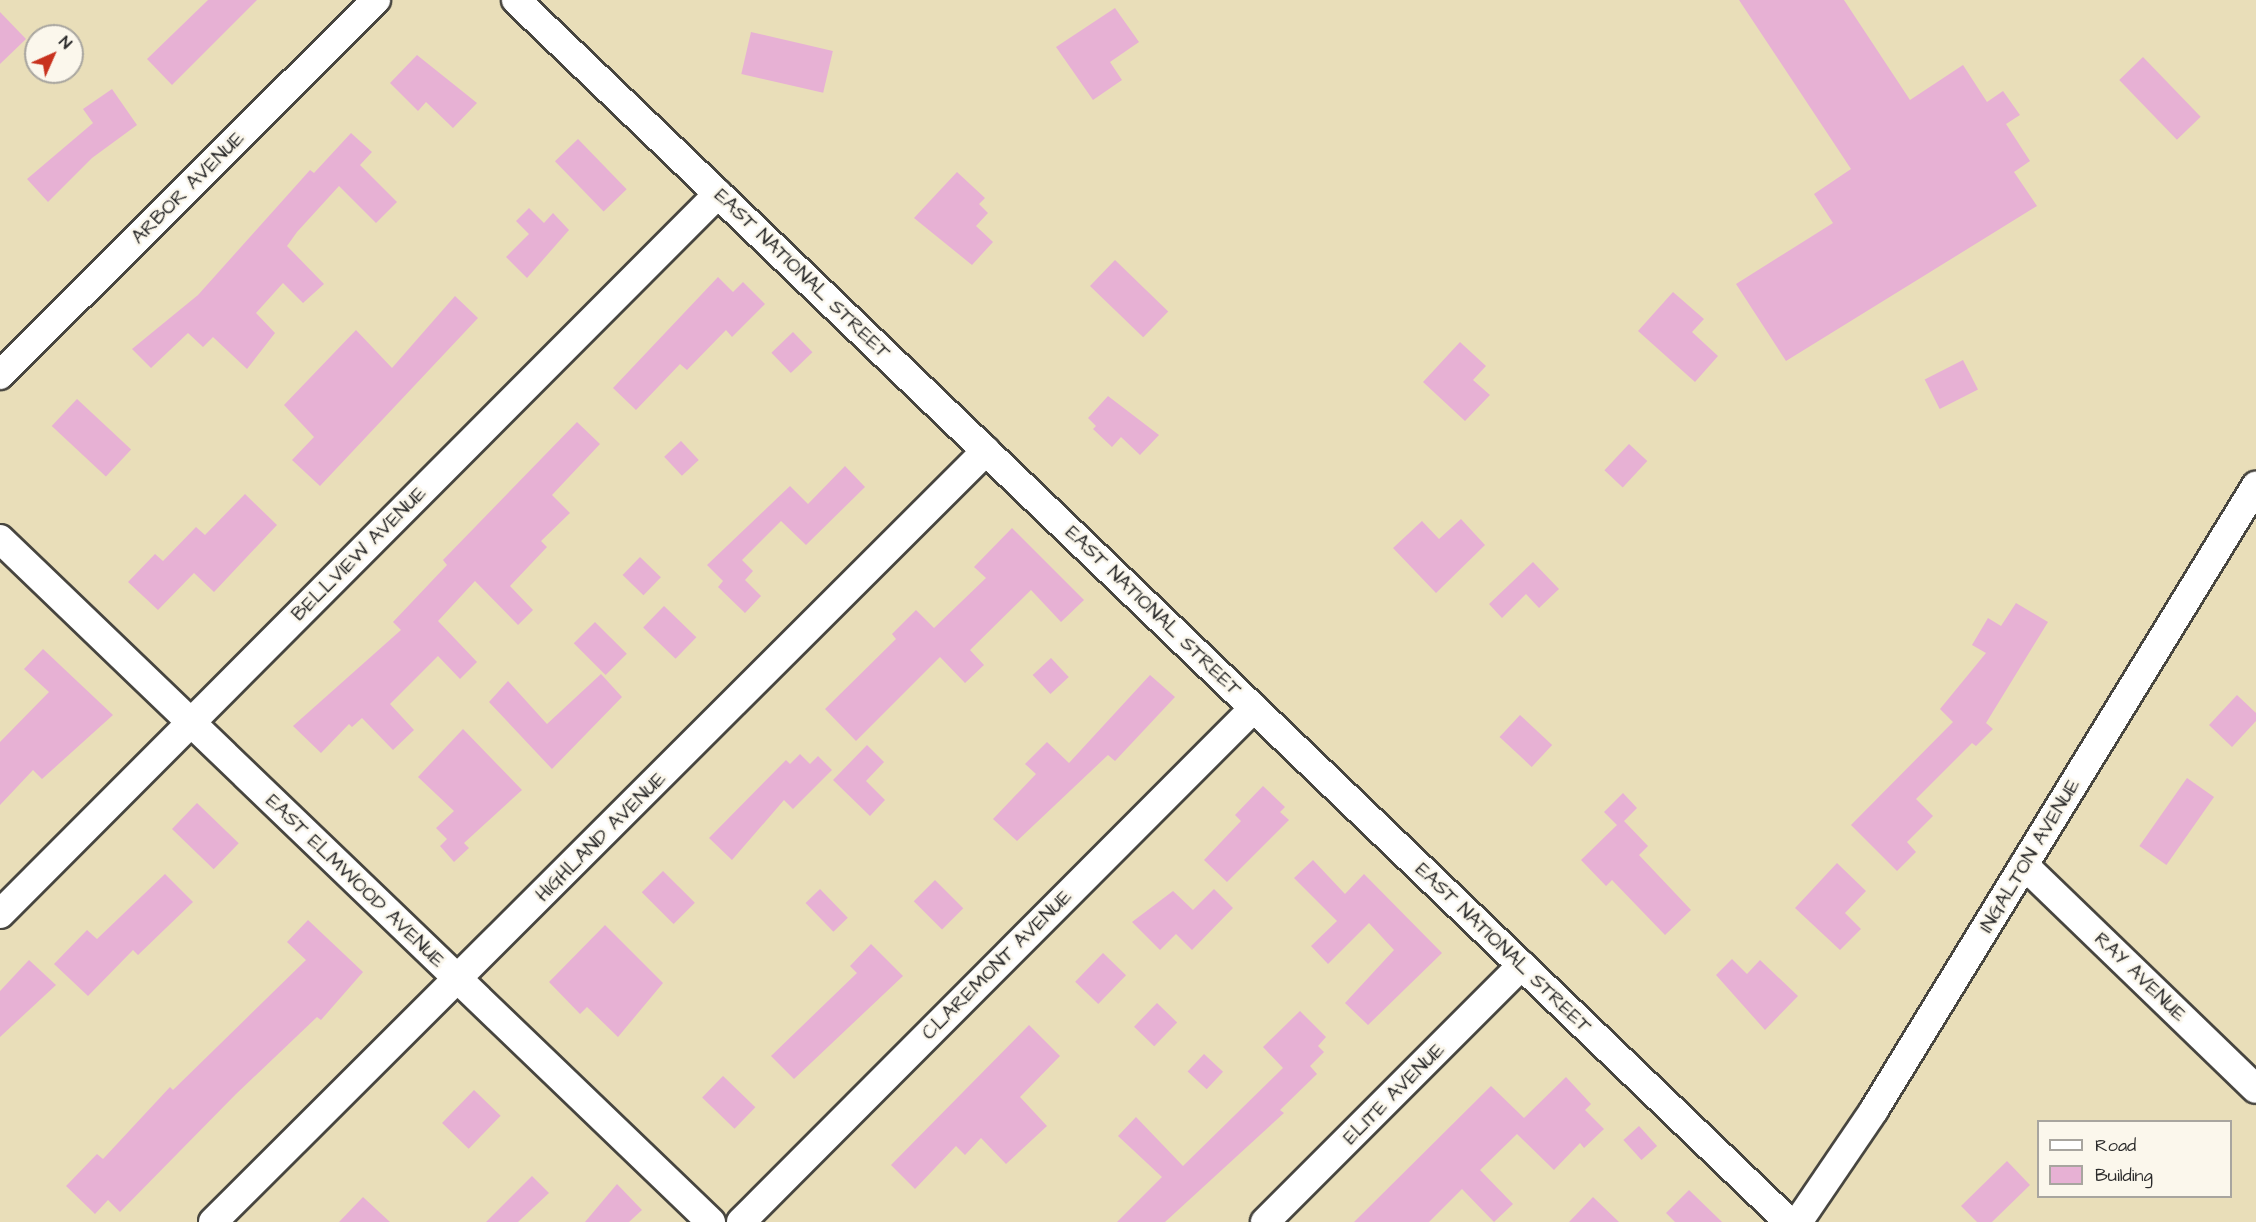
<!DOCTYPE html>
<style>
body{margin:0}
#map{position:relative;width:2256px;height:1222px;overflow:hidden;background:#e9deb9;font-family:"Architects Daughter",sans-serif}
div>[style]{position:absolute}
.building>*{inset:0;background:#e7b1d4;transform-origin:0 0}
.roads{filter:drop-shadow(2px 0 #484640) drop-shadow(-2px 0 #484640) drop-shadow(0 2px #484640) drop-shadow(0 -2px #484640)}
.minor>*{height:28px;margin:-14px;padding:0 14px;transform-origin:14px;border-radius:14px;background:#fff}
span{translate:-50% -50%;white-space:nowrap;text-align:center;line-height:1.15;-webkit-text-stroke:5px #fbf7ec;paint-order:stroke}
.street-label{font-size:20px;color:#2b2b2b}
.legend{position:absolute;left:2037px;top:1120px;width:195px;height:78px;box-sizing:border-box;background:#fbf7ec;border:2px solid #a8a59f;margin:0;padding:8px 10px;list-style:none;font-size:18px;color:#2b2b2b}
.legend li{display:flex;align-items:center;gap:12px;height:30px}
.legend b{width:30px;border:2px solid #a8a59f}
.north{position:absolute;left:24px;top:24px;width:60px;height:60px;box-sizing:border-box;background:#fbf7ec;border:2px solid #a8a59f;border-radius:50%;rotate:45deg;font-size:16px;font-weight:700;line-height:24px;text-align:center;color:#2b2b2b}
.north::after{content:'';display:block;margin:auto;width:21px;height:27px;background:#c8321e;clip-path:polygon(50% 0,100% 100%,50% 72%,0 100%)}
</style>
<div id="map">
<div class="building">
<div style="clip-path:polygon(208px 0,257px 0,172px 85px,147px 59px)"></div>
<div style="clip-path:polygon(1739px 0,1844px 0,1910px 100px,1963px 65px,1987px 102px,2003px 91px,2020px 115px,2006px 124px,2030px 161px,2014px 172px,2037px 206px,1786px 361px,1736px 284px,1833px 223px,1814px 194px,1851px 169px)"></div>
<div style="clip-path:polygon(1115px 8px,1139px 42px,1110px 62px,1122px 80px,1093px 100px,1056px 47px)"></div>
<div style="clip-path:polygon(0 12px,26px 39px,0 64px)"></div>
<div style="left:751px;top:32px;width:84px;height:43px;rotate:13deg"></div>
<div style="clip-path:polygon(417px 55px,477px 103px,453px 128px,426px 102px,418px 111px,390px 83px)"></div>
<div style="left:2143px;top:57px;width:83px;height:33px;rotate:46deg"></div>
<div style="clip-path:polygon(112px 89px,137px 125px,92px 158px,48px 202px,27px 179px,93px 123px,83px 109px)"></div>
<div style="clip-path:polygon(351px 133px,372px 152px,360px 165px,397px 202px,376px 223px,339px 186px,297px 232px,287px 246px,324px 284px,303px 303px,283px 283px,256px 313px,275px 333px,247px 369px,213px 337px,203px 347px,188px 333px,151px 368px,132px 349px,198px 295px,310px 170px,314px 173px)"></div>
<div style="left:578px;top:139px;width:70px;height:32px;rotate:46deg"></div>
<div style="clip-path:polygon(957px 172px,985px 198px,979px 204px,988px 213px,976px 226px,993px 242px,972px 265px,914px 218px)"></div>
<div style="clip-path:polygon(529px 208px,544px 223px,553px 213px,569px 230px,527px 278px,506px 257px,529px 234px,516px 221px)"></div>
<div style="left:1115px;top:260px;width:74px;height:36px;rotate:44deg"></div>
<div style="clip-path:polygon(718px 277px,733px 292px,743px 282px,765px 304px,732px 337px,726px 330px,687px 370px,680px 364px,636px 410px,613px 388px)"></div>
<div style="clip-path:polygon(1673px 292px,1704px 319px,1692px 332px,1718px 356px,1695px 382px,1638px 331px)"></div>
<div style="clip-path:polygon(455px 296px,478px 318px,320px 486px,292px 460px,314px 437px,284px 405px,356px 330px,392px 368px)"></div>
<div style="left:793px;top:332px;width:28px;height:30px;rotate:46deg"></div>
<div style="clip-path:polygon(1460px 342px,1486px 366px,1473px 380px,1490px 395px,1465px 421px,1423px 382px)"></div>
<div style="left:1963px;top:360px;width:33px;height:43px;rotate:63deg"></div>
<div style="clip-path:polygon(1108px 396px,1159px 435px,1140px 455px,1121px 437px,1112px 447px,1093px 429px,1096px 426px,1088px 418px)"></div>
<div style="left:77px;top:399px;width:74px;height:37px;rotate:43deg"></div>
<div style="clip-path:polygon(577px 422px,600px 444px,552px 495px,570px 513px,541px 541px,547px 547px,510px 586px,533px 610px,518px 625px,475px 581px,438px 621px,477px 662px,460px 679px,438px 656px,390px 704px,414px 730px,393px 750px,362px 718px,352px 727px,349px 724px,321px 753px,293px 726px,401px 630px,393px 622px,447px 565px,443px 560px)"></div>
<div style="left:681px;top:441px;width:26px;height:23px;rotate:47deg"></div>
<div style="left:1629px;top:444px;width:25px;height:36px;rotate:43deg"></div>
<div style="clip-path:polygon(845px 466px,865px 487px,806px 545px,781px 521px,742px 560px,753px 571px,745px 580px,761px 596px,745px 613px,718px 587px,723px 581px,707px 565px,790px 486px,808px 504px)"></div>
<div style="clip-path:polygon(245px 494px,277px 525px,214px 592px,194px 573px,158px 610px,128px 582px,155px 554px,163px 561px,196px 527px,205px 535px)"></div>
<div style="clip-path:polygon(1461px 519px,1485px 545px,1436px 593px,1393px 548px,1422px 521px,1439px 539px)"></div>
<div style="clip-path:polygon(1012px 528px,1084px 600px,1061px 622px,1031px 590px,970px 650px,984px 665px,965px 683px,940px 657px,856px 741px,825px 709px,896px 639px,892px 634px,916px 610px,934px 628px,986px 578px,974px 567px)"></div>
<div style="left:640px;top:557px;width:29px;height:25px;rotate:44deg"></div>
<div style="clip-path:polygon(1533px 562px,1559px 589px,1539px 608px,1526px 594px,1502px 618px,1489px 604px)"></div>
<div style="clip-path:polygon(2016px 603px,2048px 622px,1986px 723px,1993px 729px,1976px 746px,1972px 743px,1916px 799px,1933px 816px,1907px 842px,1916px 852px,1897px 871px,1851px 825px,1953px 722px,1940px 709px,1986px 653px,1972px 645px,1988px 618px,2001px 626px)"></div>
<div style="left:664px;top:606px;width:45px;height:30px;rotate:44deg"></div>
<div style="left:595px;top:622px;width:45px;height:30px;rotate:45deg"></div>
<div style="clip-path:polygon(43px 649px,113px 715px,42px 779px,33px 770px,0 805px,0 742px,49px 692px,24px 669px)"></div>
<div style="left:1051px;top:658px;width:26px;height:25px;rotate:47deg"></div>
<div style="clip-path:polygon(601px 674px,622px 697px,552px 769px,489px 702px,508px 681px,547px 724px)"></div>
<div style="clip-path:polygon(1150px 675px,1175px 697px,1115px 761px,1108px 755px,1017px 841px,993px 819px,1036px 774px,1025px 764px,1047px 742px,1069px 763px)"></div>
<div style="clip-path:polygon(2237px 695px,2256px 713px,2256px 721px,2232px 747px,2209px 725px)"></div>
<div style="left:1520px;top:715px;width:44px;height:30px;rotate:43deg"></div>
<div style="clip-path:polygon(463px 729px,522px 790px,464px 843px,469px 848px,454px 862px,440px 846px,447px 839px,436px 828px,454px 811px,418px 777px)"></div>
<div style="clip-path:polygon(867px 745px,884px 762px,866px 781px,885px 800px,870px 816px,833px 780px)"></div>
<div style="clip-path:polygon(800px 754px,810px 764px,818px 756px,832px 770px,793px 809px,784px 800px,732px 860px,709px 838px,786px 760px,790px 764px)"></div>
<div style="left:2187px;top:778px;width:33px;height:83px;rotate:35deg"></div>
<div style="clip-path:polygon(1263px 786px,1285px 807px,1280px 812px,1289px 820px,1227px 882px,1204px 860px,1241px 821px,1235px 815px)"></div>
<div style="clip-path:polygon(1623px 793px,1637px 808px,1624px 821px,1648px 846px,1639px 855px,1691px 910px,1665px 935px,1612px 880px,1606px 886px,1581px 860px,1617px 825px,1604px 812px)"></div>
<div style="left:197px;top:803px;width:58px;height:36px;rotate:44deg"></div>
<div style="clip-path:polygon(1313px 860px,1345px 894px,1364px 874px,1442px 953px,1368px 1025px,1345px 1003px,1394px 950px,1369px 923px,1328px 964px,1311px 946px,1337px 921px,1294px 878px)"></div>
<div style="clip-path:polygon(1837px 863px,1866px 891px,1845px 913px,1861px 929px,1840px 950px,1795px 908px)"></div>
<div style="left:663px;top:871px;width:45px;height:30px;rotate:45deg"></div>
<div style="clip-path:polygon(165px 874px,193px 902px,138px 955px,133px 950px,88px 996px,54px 964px,87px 930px,97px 939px)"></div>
<div style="left:935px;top:880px;width:40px;height:30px;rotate:45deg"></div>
<div style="left:820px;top:889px;width:40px;height:20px;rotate:46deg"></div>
<div style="clip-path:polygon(1214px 889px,1233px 908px,1192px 950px,1176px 934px,1160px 950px,1132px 922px,1173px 891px,1193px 910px)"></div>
<div style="clip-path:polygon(308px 920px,363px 972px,321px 1020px,317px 1017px,236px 1094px,120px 1212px,108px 1200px,95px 1214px,66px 1186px,97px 1154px,103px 1159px,170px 1087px,173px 1090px,306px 960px,287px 942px)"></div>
<div style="clip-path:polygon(605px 925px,663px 983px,618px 1037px,587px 1007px,580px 1014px,549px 982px)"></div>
<div style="clip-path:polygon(871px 944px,903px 976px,794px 1079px,771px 1056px,857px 973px,850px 966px)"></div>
<div style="left:1103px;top:953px;width:32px;height:40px;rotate:44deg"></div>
<div style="clip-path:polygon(1732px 959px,1747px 974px,1760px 960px,1798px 996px,1765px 1030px,1716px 975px)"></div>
<div style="clip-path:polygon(29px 960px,56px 985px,0 1037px,0 991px)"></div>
<div style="left:1157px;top:1003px;width:28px;height:33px;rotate:44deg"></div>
<div style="clip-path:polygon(1300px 1011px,1326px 1037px,1318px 1046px,1324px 1052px,1310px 1066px,1317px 1074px,1280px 1110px,1284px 1113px,1165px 1222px,1117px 1222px,1162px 1177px,1118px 1136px,1136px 1117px,1183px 1166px,1283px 1068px,1263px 1047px)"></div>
<div style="clip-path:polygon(1029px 1025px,1060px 1056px,1020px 1097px,1047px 1126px,1006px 1164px,981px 1138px,965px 1155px,956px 1146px,915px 1189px,891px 1165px)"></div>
<div style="left:1204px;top:1054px;width:26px;height:24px;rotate:43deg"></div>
<div style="left:723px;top:1076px;width:45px;height:30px;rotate:44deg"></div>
<div style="clip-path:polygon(1566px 1077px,1591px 1104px,1585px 1110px,1604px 1129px,1584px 1148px,1580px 1143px,1554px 1170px,1517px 1134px,1480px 1170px,1513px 1204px,1494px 1222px,1462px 1189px,1429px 1222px,1354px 1222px,1491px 1086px,1524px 1118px)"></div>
<div style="left:474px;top:1090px;width:37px;height:46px;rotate:44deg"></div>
<div style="left:1639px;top:1126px;width:27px;height:21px;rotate:48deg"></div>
<div style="clip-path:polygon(2007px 1161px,2030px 1185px,1992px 1222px,1977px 1222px,1961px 1206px)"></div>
<div style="clip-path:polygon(532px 1176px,549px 1193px,518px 1222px,486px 1222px)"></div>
<div style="clip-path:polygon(617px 1184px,642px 1210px,629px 1222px,585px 1222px)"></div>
<div style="clip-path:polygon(1689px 1190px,1722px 1222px,1675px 1222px,1666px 1213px)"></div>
<div style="clip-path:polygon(363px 1197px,390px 1222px,339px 1222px)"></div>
<div style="clip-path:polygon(1593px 1197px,1619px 1222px,1569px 1222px)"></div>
</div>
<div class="roads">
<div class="minor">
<div style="left:516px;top:0;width:1765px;rotate:43.83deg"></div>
<div style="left:0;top:375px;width:531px;rotate:-44.92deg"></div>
<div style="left:0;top:539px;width:986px;rotate:43.85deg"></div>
<div style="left:2024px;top:865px;width:322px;rotate:44deg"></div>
<div style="left:0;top:914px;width:1017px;rotate:-45.08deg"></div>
<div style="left:213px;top:1222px;width:1092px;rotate:-44.93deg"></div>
<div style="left:741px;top:1222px;width:726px;rotate:-45.06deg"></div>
<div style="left:1265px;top:1222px;width:363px;rotate:-45deg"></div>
<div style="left:1798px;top:1222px;width:135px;rotate:-55.8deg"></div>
<div style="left:1874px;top:1110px;width:732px;rotate:-58.53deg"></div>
</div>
</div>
<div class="street-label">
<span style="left:188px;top:188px;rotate:-45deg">ARBOR AVENUE</span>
<span style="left:802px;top:274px;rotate:44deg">EAST NATIONAL STREET</span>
<span style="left:359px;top:554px;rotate:-45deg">BELLVIEW AVENUE</span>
<span style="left:1153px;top:611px;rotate:44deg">EAST NATIONAL STREET</span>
<span style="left:601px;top:837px;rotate:-45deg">HIGHLAND AVENUE</span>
<span style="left:2030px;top:856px;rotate:-59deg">INGALTON AVENUE</span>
<span style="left:355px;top:881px;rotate:44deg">EAST ELMWOOD AVENUE</span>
<span style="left:1503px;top:948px;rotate:44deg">EAST NATIONAL STREET</span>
<span style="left:997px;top:965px;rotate:-45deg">CLAREMONT AVENUE</span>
<span style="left:2140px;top:977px;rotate:44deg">RAY AVENUE</span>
<span style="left:1394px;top:1094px;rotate:-45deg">ELITE AVENUE</span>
</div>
<ul class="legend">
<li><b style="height:8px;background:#fff"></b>Road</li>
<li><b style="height:16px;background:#e7b1d4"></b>Building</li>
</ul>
<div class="north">N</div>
</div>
